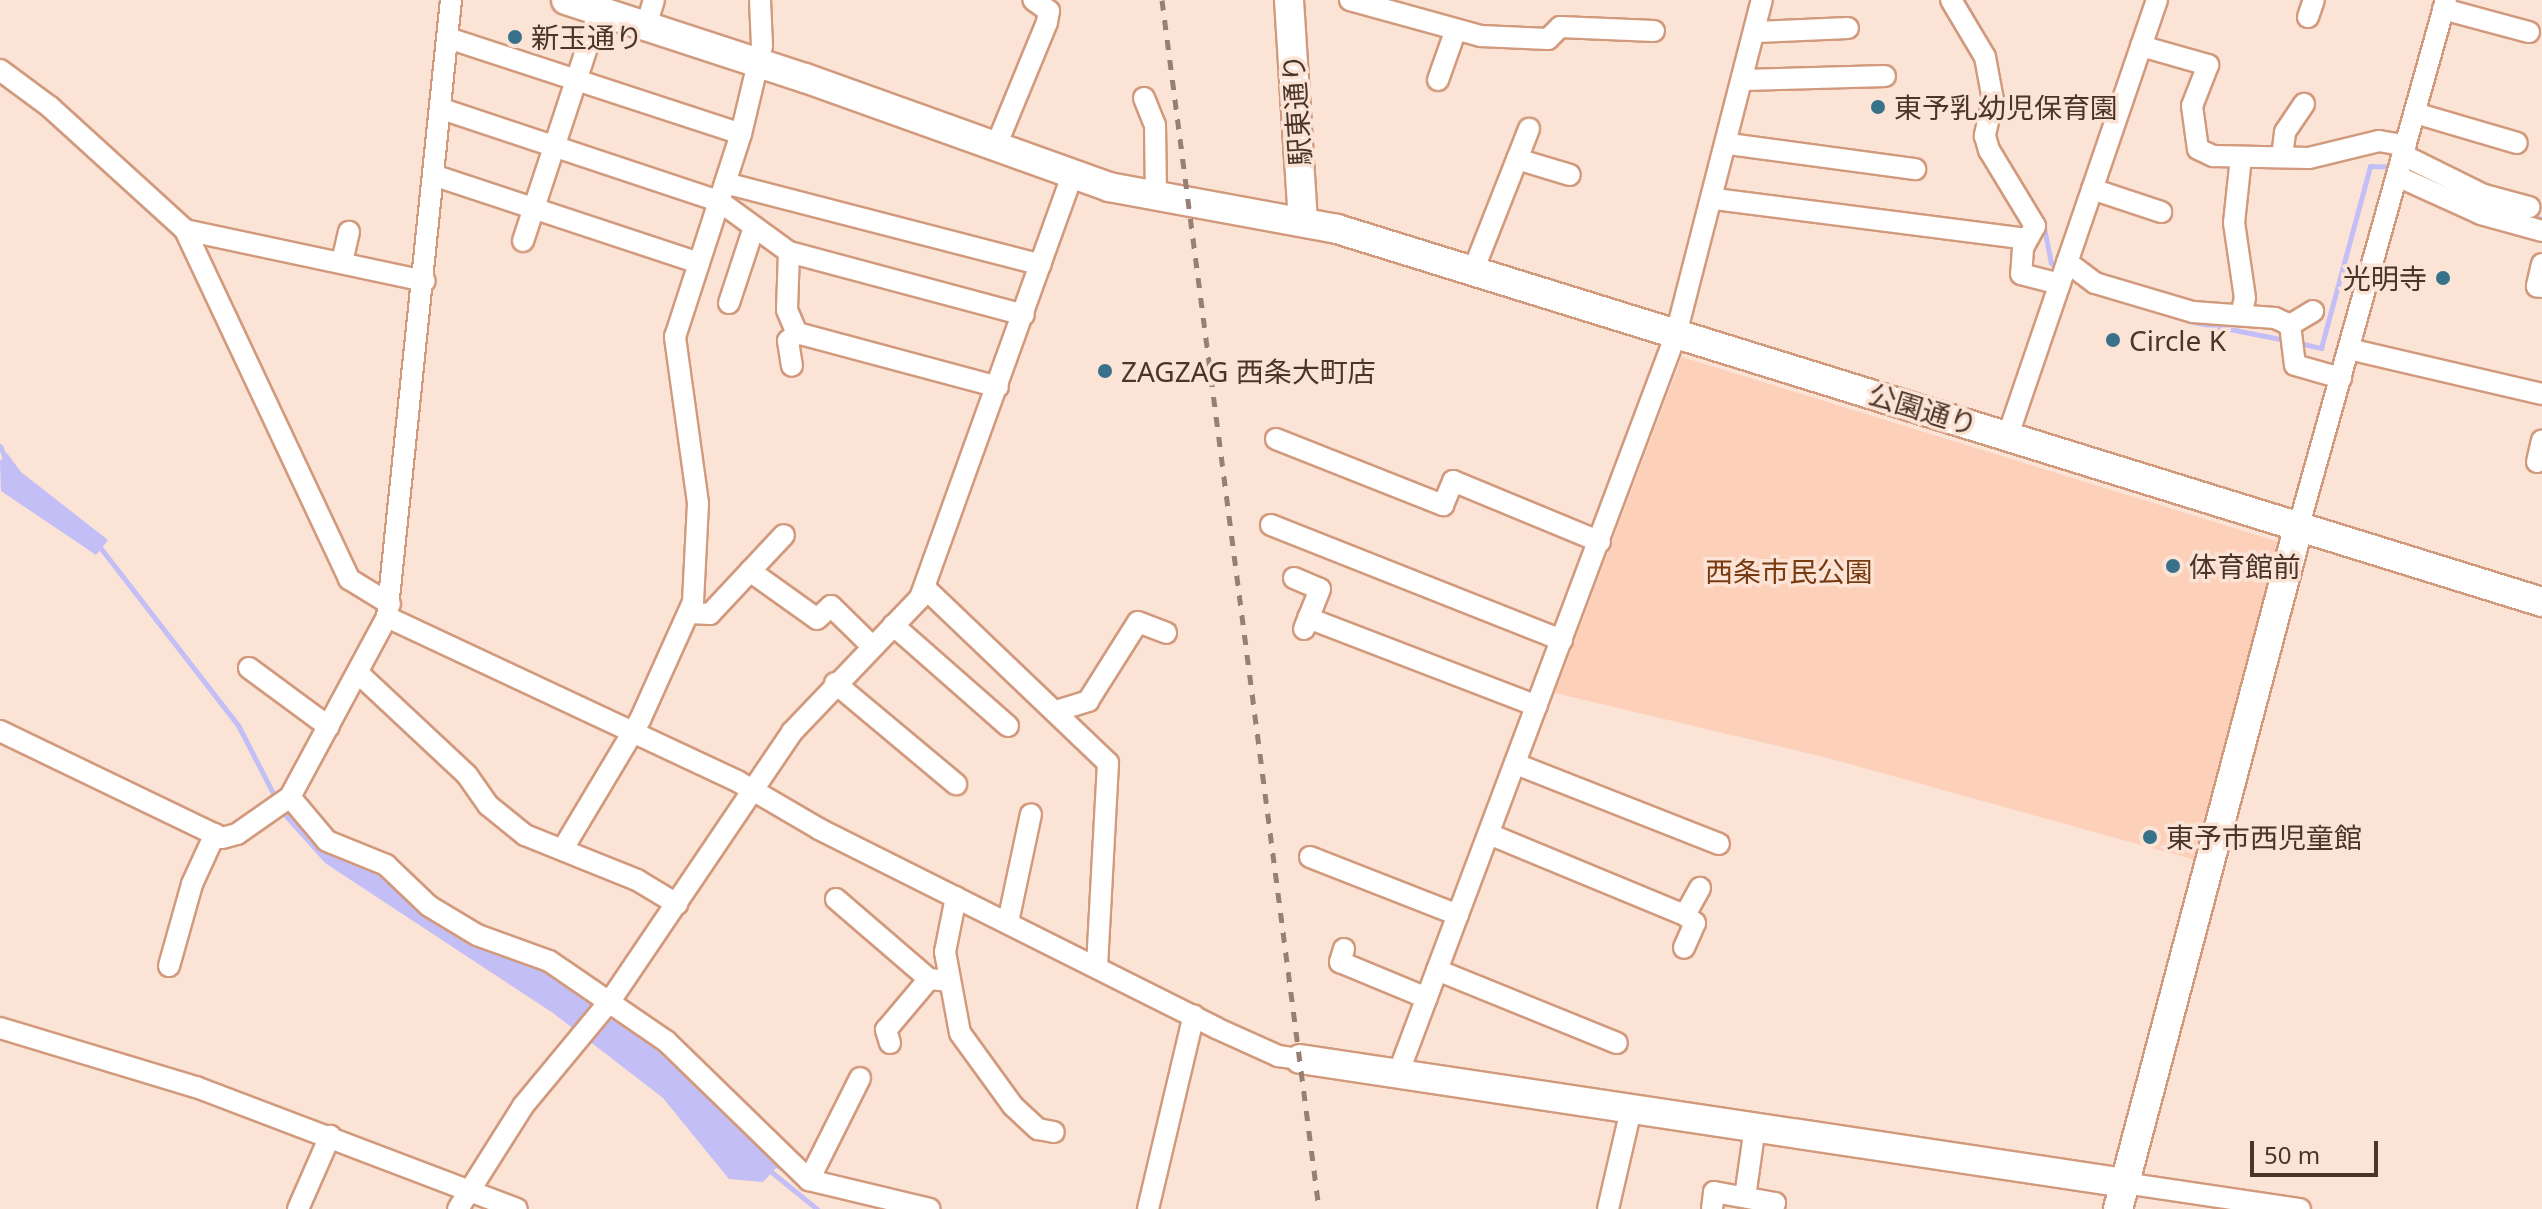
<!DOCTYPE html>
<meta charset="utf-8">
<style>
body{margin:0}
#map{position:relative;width:2542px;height:1209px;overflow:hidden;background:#fbe3d6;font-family:"Noto Sans","Noto Sans JP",sans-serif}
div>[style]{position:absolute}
.green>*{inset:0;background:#fcd0b9}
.water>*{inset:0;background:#c4bef6}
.stream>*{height:5px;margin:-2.5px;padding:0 2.5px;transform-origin:2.5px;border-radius:2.5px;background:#c4bef6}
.roads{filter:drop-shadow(2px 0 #d29a7d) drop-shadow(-2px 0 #d29a7d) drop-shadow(0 2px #d29a7d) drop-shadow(0 -2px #d29a7d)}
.street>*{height:20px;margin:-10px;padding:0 10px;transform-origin:10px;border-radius:10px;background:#fff}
.secondary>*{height:28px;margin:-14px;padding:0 14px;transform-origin:14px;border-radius:14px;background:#fff}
.rail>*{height:5px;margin-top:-2.5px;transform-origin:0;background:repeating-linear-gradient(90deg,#977f73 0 10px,transparent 0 20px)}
.dots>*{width:22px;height:22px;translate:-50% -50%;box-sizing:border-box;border:4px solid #fbe3d6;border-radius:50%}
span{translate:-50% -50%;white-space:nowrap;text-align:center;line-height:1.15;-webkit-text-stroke:7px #fbe3d6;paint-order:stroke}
.poi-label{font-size:28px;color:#4b3428}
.left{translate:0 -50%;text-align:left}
.right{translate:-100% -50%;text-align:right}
.street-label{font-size:28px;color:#4b3428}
.park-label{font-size:28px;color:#793a10}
.scale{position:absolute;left:2250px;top:1141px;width:128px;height:36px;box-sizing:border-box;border:4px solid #4b3428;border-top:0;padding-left:10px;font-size:24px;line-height:28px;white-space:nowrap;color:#4b3428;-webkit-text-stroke:6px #fbe3d6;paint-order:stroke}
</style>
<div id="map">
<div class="green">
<div style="clip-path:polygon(1682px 357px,2279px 542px,2199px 861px,1828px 758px,1555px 693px)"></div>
</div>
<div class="water">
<div style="clip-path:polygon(7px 453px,21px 472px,108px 540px,96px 555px,1px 491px,0 461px)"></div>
<div style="clip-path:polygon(281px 814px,292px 814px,662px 1046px,797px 1180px,776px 1168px,763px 1182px,729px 1179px,663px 1098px,553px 1013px,325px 863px)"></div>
</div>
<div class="stream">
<div style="left:1963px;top:0;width:59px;rotate:60.4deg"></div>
<div style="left:2526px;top:215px;width:16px;rotate:14deg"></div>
<div style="left:2043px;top:223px;width:41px;rotate:78.7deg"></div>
<div style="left:2051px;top:263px;width:9px;rotate:36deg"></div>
<div style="left:2189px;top:321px;width:98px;rotate:11.2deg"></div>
<div style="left:2299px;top:343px;width:23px;rotate:13deg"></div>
<div style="left:2321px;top:348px;width:188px;rotate:-74.9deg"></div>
<div style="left:2370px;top:166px;width:23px;rotate:2deg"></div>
<div style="left:0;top:446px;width:15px;rotate:67deg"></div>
<div style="left:99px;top:546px;width:227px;rotate:52.2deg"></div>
<div style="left:238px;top:725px;width:83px;rotate:62.8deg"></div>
<div style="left:769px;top:1170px;width:62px;rotate:39.1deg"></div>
</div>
<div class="roads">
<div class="street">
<div style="left:1350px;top:0;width:136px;rotate:15.4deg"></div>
<div style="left:1481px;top:36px;width:67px;rotate:2.6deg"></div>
<div style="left:1548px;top:39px;width:17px;rotate:-45deg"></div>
<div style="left:1560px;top:27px;width:94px;rotate:2.4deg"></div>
<div style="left:1951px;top:0;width:66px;rotate:59.2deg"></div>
<div style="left:1985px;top:57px;width:44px;rotate:79.5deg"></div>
<div style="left:1993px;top:100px;width:37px;rotate:103deg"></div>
<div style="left:1985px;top:136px;width:15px;rotate:74deg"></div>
<div style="left:1989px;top:150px;width:89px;rotate:58.8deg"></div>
<div style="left:2035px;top:226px;width:25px;rotate:119deg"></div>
<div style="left:2023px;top:248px;width:26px;rotate:94deg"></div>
<div style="left:2021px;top:274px;width:40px;rotate:14.4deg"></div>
<div style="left:2443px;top:9px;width:89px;rotate:15deg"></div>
<div style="left:2308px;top:17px;width:18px;rotate:-71deg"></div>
<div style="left:646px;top:26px;width:27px;rotate:-73deg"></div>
<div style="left:1757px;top:32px;width:91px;rotate:-2.5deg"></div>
<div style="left:448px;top:38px;width:308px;rotate:18.1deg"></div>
<div style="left:2141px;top:46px;width:70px;rotate:15.8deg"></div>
<div style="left:2208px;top:65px;width:44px;rotate:111.3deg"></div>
<div style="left:2192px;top:106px;width:43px;rotate:82.1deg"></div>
<div style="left:2198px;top:149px;width:17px;rotate:25deg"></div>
<div style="left:2213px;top:156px;width:96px;rotate:1.2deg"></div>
<div style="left:2309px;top:158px;width:72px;rotate:-13.7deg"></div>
<div style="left:2379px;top:141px;width:27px;rotate:10deg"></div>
<div style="left:0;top:70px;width:62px;rotate:36.5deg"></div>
<div style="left:50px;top:107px;width:183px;rotate:42.3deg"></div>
<div style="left:185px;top:230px;width:386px;rotate:64.8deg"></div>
<div style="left:349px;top:579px;width:48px;rotate:31.4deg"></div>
<div style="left:1438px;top:80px;width:51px;rotate:-70.5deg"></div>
<div style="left:1745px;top:80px;width:140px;rotate:-1.6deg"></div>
<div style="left:1144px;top:98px;width:29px;rotate:68deg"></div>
<div style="left:1155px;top:125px;width:74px;rotate:89.2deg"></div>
<div style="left:442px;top:109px;width:292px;rotate:18.4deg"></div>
<div style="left:719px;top:201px;width:87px;rotate:36.1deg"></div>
<div style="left:789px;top:252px;width:243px;rotate:15deg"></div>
<div style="left:2415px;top:113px;width:106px;rotate:16.4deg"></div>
<div style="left:1729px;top:144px;width:188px;rotate:7.7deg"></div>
<div style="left:996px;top:146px;width:134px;rotate:-67.6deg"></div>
<div style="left:1047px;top:22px;width:11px;rotate:-80deg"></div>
<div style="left:1049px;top:11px;width:19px;rotate:-145deg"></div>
<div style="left:2403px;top:155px;width:90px;rotate:26.3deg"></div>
<div style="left:2484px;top:195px;width:47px;rotate:14.9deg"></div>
<div style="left:2282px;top:157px;width:25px;rotate:-83deg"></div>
<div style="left:2285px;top:132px;width:34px;rotate:-56deg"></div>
<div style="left:1517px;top:159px;width:55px;rotate:16.8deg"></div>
<div style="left:436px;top:176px;width:277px;rotate:18.3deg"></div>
<div style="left:2397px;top:176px;width:92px;rotate:24.3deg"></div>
<div style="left:2481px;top:214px;width:63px;rotate:15.6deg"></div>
<div style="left:725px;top:183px;width:326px;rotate:14.5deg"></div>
<div style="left:2092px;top:189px;width:73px;rotate:18.4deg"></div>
<div style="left:1715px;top:199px;width:314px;rotate:7.3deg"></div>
<div style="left:185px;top:230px;width:245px;rotate:12deg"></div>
<div style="left:523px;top:241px;width:242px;rotate:-71.7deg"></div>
<div style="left:789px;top:252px;width:58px;rotate:92deg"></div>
<div style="left:787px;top:310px;width:25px;rotate:67deg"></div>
<div style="left:797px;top:333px;width:12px;rotate:138deg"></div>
<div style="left:788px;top:341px;width:25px;rotate:81deg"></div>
<div style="left:342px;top:262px;width:31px;rotate:-77deg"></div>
<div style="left:2067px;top:262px;width:35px;rotate:37deg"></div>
<div style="left:2095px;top:283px;width:102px;rotate:16.5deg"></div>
<div style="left:2193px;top:312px;width:82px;rotate:4.2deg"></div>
<div style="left:2275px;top:318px;width:17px;rotate:25deg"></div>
<div style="left:2290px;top:325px;width:40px;rotate:82.9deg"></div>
<div style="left:2295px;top:365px;width:48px;rotate:15.8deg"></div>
<div style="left:2542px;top:264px;width:23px;rotate:103deg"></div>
<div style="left:2537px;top:286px;width:5px;rotate:11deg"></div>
<div style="left:1473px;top:271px;width:153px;rotate:-68.5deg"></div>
<div style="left:729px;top:303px;width:80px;rotate:-71.8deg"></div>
<div style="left:2241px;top:315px;width:17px;rotate:-77deg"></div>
<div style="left:2245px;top:298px;width:76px;rotate:-98.3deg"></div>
<div style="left:2234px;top:223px;width:66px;rotate:-83.9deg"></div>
<div style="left:2290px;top:325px;width:27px;rotate:-31deg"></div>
<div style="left:797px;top:333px;width:208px;rotate:15deg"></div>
<div style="left:2349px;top:349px;width:198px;rotate:13.1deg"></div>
<div style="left:2008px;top:435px;width:460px;rotate:-71.1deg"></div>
<div style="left:1276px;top:439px;width:180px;rotate:21.6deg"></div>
<div style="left:1443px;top:505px;width:26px;rotate:-67deg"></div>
<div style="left:1453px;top:481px;width:159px;rotate:22.5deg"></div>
<div style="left:2537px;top:462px;width:22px;rotate:-77deg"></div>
<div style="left:1271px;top:525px;width:313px;rotate:21.6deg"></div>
<div style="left:2299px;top:525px;width:545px;rotate:-74.36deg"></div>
<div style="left:750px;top:571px;width:82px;rotate:35.6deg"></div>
<div style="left:817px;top:619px;width:19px;rotate:-43deg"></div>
<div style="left:831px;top:606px;width:57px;rotate:44.3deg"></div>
<div style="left:1294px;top:578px;width:28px;rotate:23deg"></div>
<div style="left:1320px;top:589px;width:43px;rotate:111.8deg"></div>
<div style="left:925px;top:588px;width:253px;rotate:43.7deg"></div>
<div style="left:1108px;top:763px;width:203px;rotate:93.1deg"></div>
<div style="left:690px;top:613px;width:20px;rotate:3deg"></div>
<div style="left:710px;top:614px;width:108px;rotate:-46.9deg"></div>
<div style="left:387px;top:617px;width:387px;rotate:25.1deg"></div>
<div style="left:737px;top:781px;width:95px;rotate:30.3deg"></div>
<div style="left:819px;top:829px;width:444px;rotate:26.6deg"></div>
<div style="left:1216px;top:1028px;width:68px;rotate:24.3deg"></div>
<div style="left:1278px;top:1056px;width:22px;rotate:8deg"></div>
<div style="left:1308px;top:618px;width:245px;rotate:21deg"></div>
<div style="left:893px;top:625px;width:153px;rotate:41.3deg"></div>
<div style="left:249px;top:668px;width:99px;rotate:36.4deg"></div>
<div style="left:358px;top:673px;width:149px;rotate:43.1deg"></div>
<div style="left:467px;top:775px;width:37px;rotate:55deg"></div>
<div style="left:488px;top:805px;width:48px;rotate:39deg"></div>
<div style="left:525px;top:835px;width:121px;rotate:21.9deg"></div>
<div style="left:637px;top:880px;width:47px;rotate:31deg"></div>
<div style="left:835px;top:683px;width:158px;rotate:39.9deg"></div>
<div style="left:1056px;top:711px;width:34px;rotate:-17deg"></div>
<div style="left:1088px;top:701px;width:93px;rotate:-57.7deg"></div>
<div style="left:1138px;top:622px;width:30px;rotate:21deg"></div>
<div style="left:0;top:731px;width:246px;rotate:25.7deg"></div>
<div style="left:222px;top:838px;width:16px;rotate:-15deg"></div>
<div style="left:237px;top:834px;width:65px;rotate:-34.9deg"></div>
<div style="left:290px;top:797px;width:204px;rotate:-61.7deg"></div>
<div style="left:387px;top:617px;width:620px;rotate:-84.08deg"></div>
<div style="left:1516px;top:764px;width:218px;rotate:21.5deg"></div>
<div style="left:290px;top:797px;width:57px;rotate:49.9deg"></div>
<div style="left:327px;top:841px;width:64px;rotate:22.1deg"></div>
<div style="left:386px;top:865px;width:59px;rotate:43.6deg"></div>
<div style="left:429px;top:906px;width:56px;rotate:31.1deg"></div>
<div style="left:477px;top:935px;width:77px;rotate:19.9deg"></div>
<div style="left:549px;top:961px;width:142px;rotate:34.4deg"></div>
<div style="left:666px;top:1041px;width:199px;rotate:44.2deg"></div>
<div style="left:809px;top:1180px;width:124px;rotate:13.5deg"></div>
<div style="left:1489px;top:834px;width:212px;rotate:22.5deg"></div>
<div style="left:1685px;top:915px;width:13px;rotate:39deg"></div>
<div style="left:1695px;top:923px;width:27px;rotate:114deg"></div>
<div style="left:564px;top:847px;width:148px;rotate:-59.1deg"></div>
<div style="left:640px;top:720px;width:129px;rotate:-65.8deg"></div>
<div style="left:693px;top:602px;width:99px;rotate:-87.1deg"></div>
<div style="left:698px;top:503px;width:168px;rotate:-97.9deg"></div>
<div style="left:675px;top:337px;width:213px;rotate:-72deg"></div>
<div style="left:741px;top:134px;width:90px;rotate:-76.6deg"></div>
<div style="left:762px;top:46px;width:46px;rotate:-92.5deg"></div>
<div style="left:1310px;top:857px;width:159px;rotate:21.4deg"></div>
<div style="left:956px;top:897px;width:56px;rotate:101.3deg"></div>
<div style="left:945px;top:952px;width:82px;rotate:79.5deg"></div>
<div style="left:960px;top:1033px;width:90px;rotate:54deg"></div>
<div style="left:1013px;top:1106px;width:34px;rotate:43deg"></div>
<div style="left:1038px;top:1129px;width:16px;rotate:11deg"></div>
<div style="left:836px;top:899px;width:123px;rotate:40.7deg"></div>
<div style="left:929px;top:979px;width:18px;rotate:6deg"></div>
<div style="left:1685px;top:915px;width:31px;rotate:-61deg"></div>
<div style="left:1008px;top:922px;width:110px;rotate:-78deg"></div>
<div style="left:1344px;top:949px;width:14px;rotate:107deg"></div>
<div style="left:1340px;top:962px;width:94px;rotate:22.5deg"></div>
<div style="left:169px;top:966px;width:85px;rotate:-74.3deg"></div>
<div style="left:192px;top:884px;width:55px;rotate:-65.3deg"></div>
<div style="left:1437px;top:970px;width:194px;rotate:22.1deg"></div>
<div style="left:0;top:1028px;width:205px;rotate:16.8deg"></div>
<div style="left:196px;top:1087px;width:343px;rotate:20.8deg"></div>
<div style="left:890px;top:1043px;width:14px;rotate:-107deg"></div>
<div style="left:886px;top:1030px;width:67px;rotate:-49.9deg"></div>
<div style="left:1398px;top:1074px;width:790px;rotate:-69.41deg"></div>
<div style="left:1676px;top:334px;width:345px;rotate:-75.6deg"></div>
<div style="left:809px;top:1180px;width:114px;rotate:-63.4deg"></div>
<div style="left:2125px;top:1183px;width:177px;rotate:8.5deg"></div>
<div style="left:1745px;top:1197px;width:71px;rotate:-81.9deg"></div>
<div style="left:298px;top:1209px;width:80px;rotate:-66.3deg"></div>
<div style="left:458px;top:1209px;width:122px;rotate:-57.7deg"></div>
<div style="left:523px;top:1106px;width:136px;rotate:-50.4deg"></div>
<div style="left:610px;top:1001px;width:325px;rotate:-55.9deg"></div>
<div style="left:792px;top:732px;width:185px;rotate:-46.3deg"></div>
<div style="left:920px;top:598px;width:451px;rotate:-70.2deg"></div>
<div style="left:1148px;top:1209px;width:199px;rotate:-76.7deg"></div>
<div style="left:1608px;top:1209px;width:103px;rotate:-77deg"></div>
<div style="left:1712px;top:1209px;width:17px;rotate:-83deg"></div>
<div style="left:1714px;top:1192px;width:62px;rotate:10.2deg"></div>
<div style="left:1775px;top:1203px;width:6px;rotate:108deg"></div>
</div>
<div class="secondary">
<div style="left:566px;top:0;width:251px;rotate:18.1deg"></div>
<div style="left:805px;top:78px;width:323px;rotate:19.7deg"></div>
<div style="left:1109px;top:187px;width:232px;rotate:10.4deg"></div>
<div style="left:1337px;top:229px;width:1261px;rotate:17.2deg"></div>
<div style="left:1289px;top:0;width:220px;rotate:86.4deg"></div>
<div style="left:1300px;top:1059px;width:834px;rotate:8.55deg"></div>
<div style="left:2118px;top:1209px;width:708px;rotate:-75.18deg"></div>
</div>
</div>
<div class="rail">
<div style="left:1162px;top:0;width:1219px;rotate:82.6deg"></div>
</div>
<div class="dots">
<div style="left:515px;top:37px;background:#37718a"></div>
<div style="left:1878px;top:107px;background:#37718a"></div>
<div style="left:2443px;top:278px;background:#37718a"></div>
<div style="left:2113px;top:340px;background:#37718a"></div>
<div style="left:1105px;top:371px;background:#37718a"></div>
<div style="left:2173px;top:566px;background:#37718a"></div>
<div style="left:2150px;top:837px;background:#37718a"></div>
</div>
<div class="poi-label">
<span class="left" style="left:531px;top:37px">新玉通り</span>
<span class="left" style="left:1894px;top:107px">東予乳幼児保育園</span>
<span class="right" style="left:2427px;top:278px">光明寺</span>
<span class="left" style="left:2129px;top:340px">Circle K</span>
<span class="left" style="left:1121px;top:371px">ZAGZAG 西条大町店</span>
<span class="left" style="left:2189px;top:566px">体育館前</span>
<span class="left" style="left:2166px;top:837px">東予市西児童館</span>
</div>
<div class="street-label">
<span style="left:1296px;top:110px;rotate:-94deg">駅東通り</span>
<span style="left:1923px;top:409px;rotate:17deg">公園通り</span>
</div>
<div class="park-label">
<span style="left:1789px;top:571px">西条市民公園</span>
</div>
<div class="scale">50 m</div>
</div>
